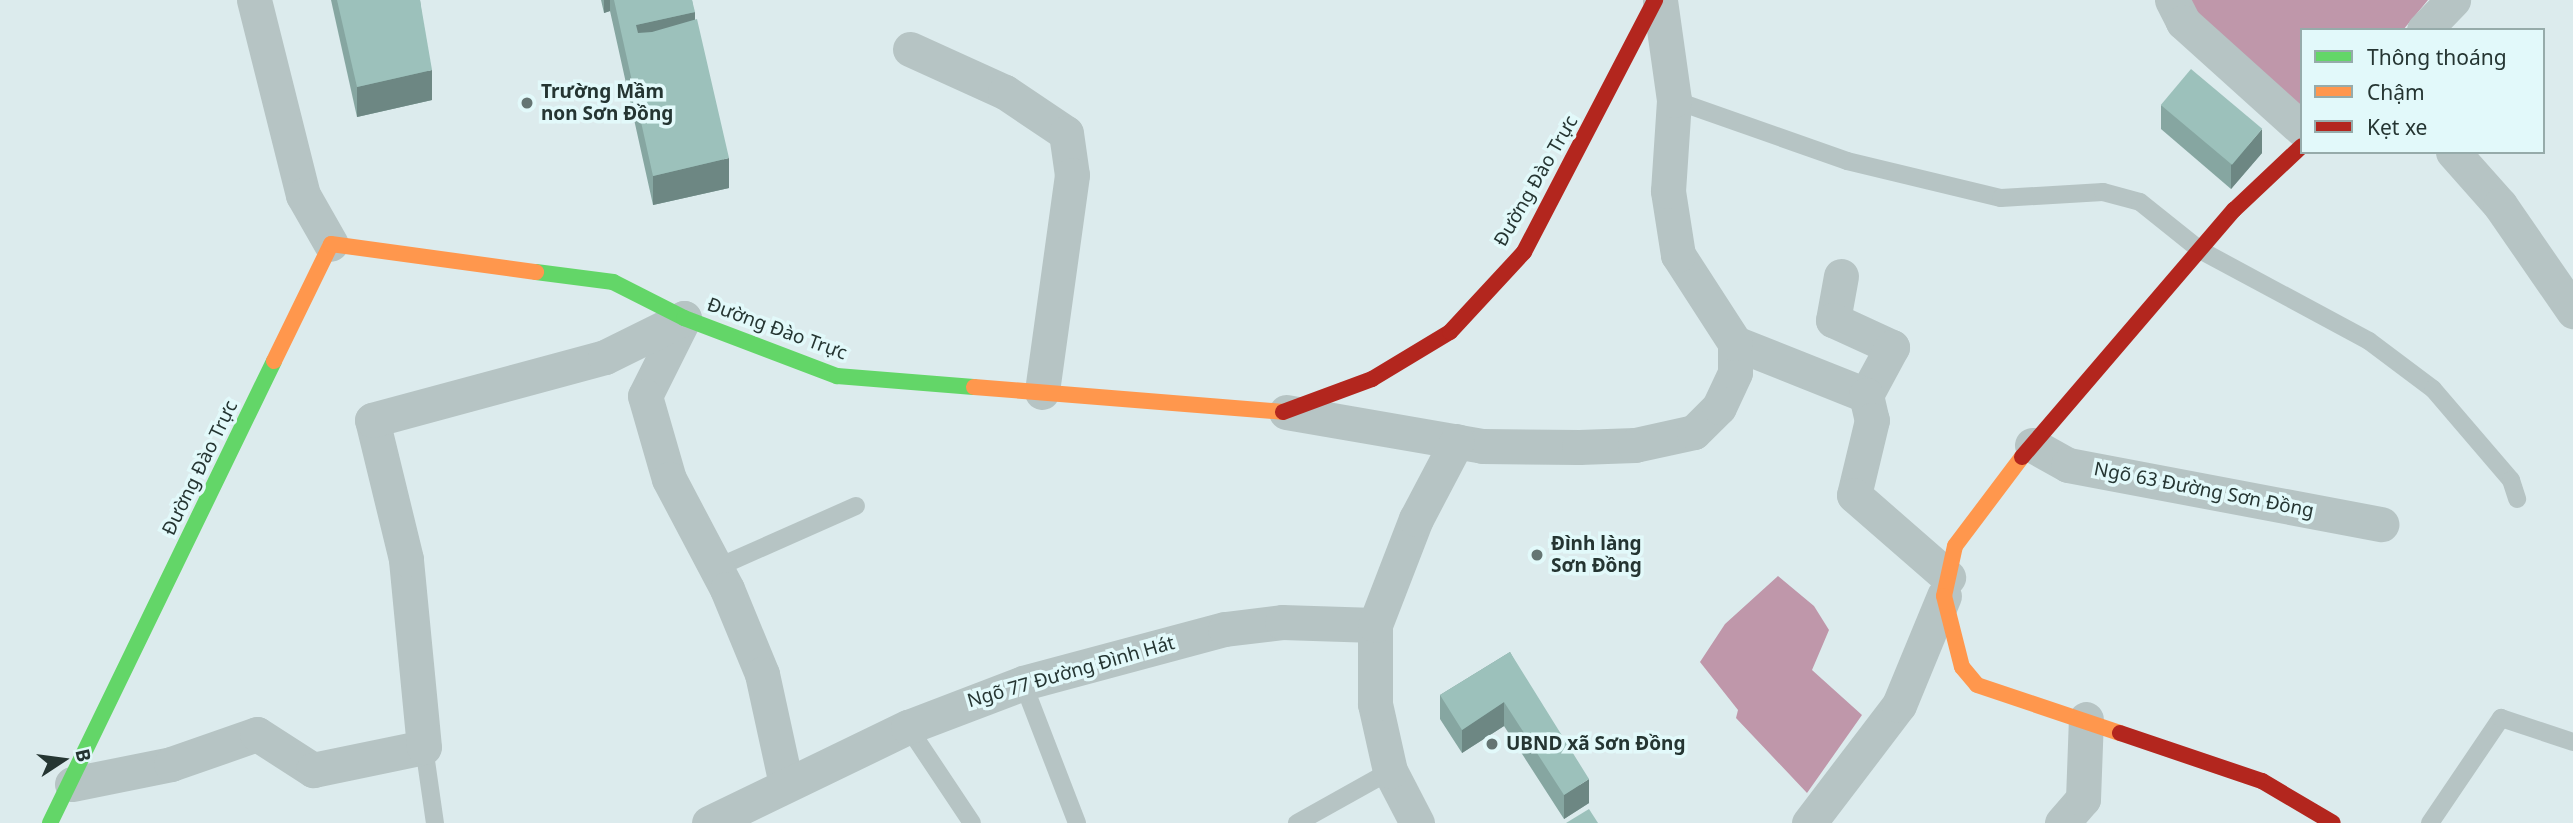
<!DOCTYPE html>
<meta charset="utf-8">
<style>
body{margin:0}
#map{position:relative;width:2573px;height:823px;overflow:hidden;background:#dcebed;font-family:"Noto Sans",sans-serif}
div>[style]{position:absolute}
.water>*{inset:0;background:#bf97aa}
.lane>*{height:18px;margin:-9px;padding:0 9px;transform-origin:9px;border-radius:9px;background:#b6c4c4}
.street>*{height:35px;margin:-17.5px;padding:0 17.5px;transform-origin:17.5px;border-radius:17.5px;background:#b6c4c4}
.fast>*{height:16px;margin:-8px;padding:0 8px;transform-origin:8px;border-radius:8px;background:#63d668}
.slow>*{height:16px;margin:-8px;padding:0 8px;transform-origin:8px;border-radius:8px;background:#ff974d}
.jam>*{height:16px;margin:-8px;padding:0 8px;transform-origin:8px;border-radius:8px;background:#b3261e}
.wall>*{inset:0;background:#86a6a1}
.shaded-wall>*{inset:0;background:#6d8783}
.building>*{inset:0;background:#9cc1bb;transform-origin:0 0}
.dots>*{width:19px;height:19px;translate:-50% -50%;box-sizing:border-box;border:4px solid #e2f9fa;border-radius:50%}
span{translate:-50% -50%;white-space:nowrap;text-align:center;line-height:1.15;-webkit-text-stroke:7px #e2f9fa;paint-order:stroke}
.poi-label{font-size:19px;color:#253532;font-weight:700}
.left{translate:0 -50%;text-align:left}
.street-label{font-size:19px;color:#253532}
.legend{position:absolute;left:2300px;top:28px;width:245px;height:126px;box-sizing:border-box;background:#e2f9fa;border:2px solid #96abaa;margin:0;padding:9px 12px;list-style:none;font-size:21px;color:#253532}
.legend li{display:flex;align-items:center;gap:14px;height:35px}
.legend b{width:35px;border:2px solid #96abaa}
.north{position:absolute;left:28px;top:725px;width:70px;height:70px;-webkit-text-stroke:5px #e2f9fa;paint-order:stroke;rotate:77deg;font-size:19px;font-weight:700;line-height:28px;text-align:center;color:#253532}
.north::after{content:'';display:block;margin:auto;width:24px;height:32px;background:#253532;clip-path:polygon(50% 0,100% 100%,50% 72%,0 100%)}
</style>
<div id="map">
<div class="water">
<div style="clip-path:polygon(2187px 0,2428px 0,2403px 30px,2302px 30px,2302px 109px,2186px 10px)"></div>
<div style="clip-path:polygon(1778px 576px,1814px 606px,1829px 630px,1812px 670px,1862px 715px,1807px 793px,1736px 718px,1738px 710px,1700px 662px,1725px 624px)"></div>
</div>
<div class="lane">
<div style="left:1674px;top:100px;width:183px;rotate:19.4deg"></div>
<div style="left:1847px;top:161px;width:158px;rotate:13.5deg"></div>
<div style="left:2001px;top:198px;width:102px;rotate:-3.4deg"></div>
<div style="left:2103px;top:192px;width:38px;rotate:15deg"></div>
<div style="left:2140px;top:202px;width:77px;rotate:38.7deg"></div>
<div style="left:2200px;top:250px;width:192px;rotate:28.3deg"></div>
<div style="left:2369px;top:341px;width:80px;rotate:36.9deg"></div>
<div style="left:2433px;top:389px;width:120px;rotate:49.4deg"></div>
<div style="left:2511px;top:480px;width:20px;rotate:72deg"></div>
<div style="left:716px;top:568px;width:153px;rotate:-23.9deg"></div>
<div style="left:1023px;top:683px;width:150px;rotate:68.9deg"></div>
<div style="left:908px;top:727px;width:115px;rotate:56.3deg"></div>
<div style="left:424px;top:747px;width:77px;rotate:81.8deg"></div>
<div style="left:1297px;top:823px;width:107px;rotate:-29.2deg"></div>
<div style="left:2430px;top:823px;width:127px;rotate:-55.9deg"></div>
<div style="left:2501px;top:718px;width:76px;rotate:18.4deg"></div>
</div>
<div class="street">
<div style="left:254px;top:0;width:201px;rotate:75.9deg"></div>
<div style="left:303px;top:195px;width:56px;rotate:60.3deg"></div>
<div style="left:2172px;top:0;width:25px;rotate:63deg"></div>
<div style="left:2183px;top:22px;width:160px;rotate:42deg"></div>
<div style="left:2424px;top:30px;width:42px;rotate:-46deg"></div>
<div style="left:910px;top:49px;width:104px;rotate:24.4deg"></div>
<div style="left:1005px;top:92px;width:73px;rotate:33.9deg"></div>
<div style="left:1066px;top:133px;width:42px;rotate:81.9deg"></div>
<div style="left:1072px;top:175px;width:219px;rotate:97.9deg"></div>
<div style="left:2453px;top:152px;width:71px;rotate:48.4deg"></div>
<div style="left:2500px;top:205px;width:129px;rotate:55.4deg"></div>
<div style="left:1841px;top:276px;width:45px;rotate:100.3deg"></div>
<div style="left:1833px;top:320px;width:65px;rotate:24.6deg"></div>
<div style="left:1892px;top:347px;width:55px;rotate:118.4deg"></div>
<div style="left:684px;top:318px;width:87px;rotate:116.6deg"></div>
<div style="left:645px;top:396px;width:86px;rotate:73.9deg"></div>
<div style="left:669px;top:479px;width:124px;rotate:62.2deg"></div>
<div style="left:727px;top:589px;width:92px;rotate:67.6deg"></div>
<div style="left:762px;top:674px;width:113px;rotate:77.7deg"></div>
<div style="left:1735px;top:343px;width:141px;rotate:21.7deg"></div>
<div style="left:1866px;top:395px;width:26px;rotate:77deg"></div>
<div style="left:1872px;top:420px;width:77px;rotate:103.5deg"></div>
<div style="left:1854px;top:495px;width:125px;rotate:41.1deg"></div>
<div style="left:1286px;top:412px;width:199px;rotate:9.8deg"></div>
<div style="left:1482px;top:446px;width:97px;rotate:0.6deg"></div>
<div style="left:1579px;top:447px;width:56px;rotate:-2deg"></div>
<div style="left:1635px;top:445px;width:60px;rotate:-12.4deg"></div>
<div style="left:1694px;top:432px;width:35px;rotate:-45deg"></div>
<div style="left:1719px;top:407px;width:38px;rotate:-65deg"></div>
<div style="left:1735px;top:372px;width:29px;rotate:-90deg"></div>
<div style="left:1735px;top:343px;width:105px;rotate:-122.9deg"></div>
<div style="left:1678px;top:255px;width:65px;rotate:-98.9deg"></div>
<div style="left:1668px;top:191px;width:91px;rotate:-86.2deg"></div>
<div style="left:1674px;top:100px;width:101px;rotate:-98deg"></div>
<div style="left:2032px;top:445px;width:41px;rotate:29.1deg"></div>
<div style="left:2068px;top:465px;width:319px;rotate:10.7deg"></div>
<div style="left:72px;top:784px;width:101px;rotate:-11.4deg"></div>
<div style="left:171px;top:764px;width:91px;rotate:-19.2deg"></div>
<div style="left:257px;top:734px;width:67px;rotate:32.7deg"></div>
<div style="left:313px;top:770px;width:113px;rotate:-11.7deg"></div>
<div style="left:424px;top:747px;width:189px;rotate:-95.5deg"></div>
<div style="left:406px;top:559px;width:143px;rotate:-103.7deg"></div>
<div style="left:372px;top:420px;width:241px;rotate:-15.1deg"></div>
<div style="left:605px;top:357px;width:88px;rotate:-26.3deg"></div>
<div style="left:709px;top:823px;width:221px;rotate:-25.8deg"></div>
<div style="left:908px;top:727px;width:123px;rotate:-20.9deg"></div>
<div style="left:1023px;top:683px;width:209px;rotate:-15deg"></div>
<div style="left:1225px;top:629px;width:57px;rotate:-7deg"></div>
<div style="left:1282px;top:622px;width:93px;rotate:1.8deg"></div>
<div style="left:1417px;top:823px;width:59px;rotate:-117.4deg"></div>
<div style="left:1390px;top:771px;width:69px;rotate:-102.6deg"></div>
<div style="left:1375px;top:704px;width:79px;rotate:-90deg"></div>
<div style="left:1375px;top:625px;width:114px;rotate:-68.9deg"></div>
<div style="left:1416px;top:519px;width:88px;rotate:-62.3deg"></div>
<div style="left:1809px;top:823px;width:148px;rotate:-52.7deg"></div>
<div style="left:1899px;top:705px;width:118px;rotate:-67.6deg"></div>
<div style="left:2062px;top:823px;width:32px;rotate:-49deg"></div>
<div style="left:2083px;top:799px;width:80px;rotate:-87.9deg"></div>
</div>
<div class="fast">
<div style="left:536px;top:272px;width:78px;rotate:7.4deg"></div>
<div style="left:613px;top:282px;width:80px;rotate:26.9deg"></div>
<div style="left:684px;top:318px;width:164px;rotate:20.8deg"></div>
<div style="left:837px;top:376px;width:137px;rotate:4.6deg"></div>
<div style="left:50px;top:823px;width:513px;rotate:-64.13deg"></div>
</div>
<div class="slow">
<div style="left:274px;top:361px;width:130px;rotate:-64deg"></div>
<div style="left:331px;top:244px;width:207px;rotate:7.8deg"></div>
<div style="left:974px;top:387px;width:310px;rotate:4.6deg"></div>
<div style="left:2022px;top:457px;width:111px;rotate:127deg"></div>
<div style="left:1955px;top:546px;width:51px;rotate:102.4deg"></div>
<div style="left:1944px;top:596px;width:73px;rotate:75.8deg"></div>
<div style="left:1962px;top:667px;width:23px;rotate:50deg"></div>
<div style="left:1977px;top:685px;width:151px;rotate:18.6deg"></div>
</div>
<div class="jam">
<div style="left:1283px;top:412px;width:95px;rotate:-20.3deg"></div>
<div style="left:1372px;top:379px;width:91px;rotate:-31.1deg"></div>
<div style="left:1450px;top:332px;width:109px;rotate:-47.2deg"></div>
<div style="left:1524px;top:252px;width:284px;rotate:-62.5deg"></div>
<div style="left:2022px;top:457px;width:326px;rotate:-49.4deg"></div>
<div style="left:2234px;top:210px;width:93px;rotate:-43.3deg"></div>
<div style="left:2120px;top:733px;width:150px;rotate:18.7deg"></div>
<div style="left:2262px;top:781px;width:82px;rotate:30.6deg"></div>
</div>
<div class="wall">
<div style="clip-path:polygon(331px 0,420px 0,432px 100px,357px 117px)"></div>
<div style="clip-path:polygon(601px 0,692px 0,695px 20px,729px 188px,653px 205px,610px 11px,604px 13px)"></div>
<div style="clip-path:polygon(2161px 105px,2262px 153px,2231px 189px,2161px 129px)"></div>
<div style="clip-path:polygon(1510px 652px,1589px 803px,1564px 819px,1504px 726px,1462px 753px,1440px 719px,1440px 695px)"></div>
</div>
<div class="shaded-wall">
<div style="clip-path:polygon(604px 0,610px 0,610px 11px,604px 13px)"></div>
<div style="clip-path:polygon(695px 12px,695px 41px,636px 54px,636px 25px)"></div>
<div style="clip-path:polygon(432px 70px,432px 100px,357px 117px,357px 87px)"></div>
<div style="clip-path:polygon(2262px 129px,2262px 153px,2231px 189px,2231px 165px)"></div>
<div style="clip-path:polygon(729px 158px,729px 188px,653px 205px,653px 176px)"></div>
<div style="clip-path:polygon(1504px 702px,1504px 726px,1462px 753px,1462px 730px)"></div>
<div style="clip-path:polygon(1589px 779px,1589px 803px,1564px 819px,1564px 795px)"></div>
</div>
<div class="building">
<div style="clip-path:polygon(337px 0,420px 0,432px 70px,357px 87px)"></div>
<div style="clip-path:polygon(614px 0,692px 0,695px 12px,636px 25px,638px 33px,652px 32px,697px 19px,729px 158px,653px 176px)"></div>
<div style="left:2191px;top:69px;width:93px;height:47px;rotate:40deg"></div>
<div style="clip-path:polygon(1510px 652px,1589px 779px,1564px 795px,1504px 702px,1462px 730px,1440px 695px)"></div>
<div style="clip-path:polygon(1589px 809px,1598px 823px,1566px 823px)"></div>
</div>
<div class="dots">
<div style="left:527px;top:103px;background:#657573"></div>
<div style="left:1537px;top:555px;background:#657573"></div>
<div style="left:1492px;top:744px;background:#657573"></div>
</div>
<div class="poi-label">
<span class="left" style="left:541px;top:103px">Trường Mầm<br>non Sơn Đồng</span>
<span class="left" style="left:1551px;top:555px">Đình làng<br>Sơn Đồng</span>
<span class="left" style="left:1506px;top:744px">UBND xã Sơn Đồng</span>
</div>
<div class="street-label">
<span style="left:1536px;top:181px;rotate:-60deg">Đường Đào Trực</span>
<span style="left:777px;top:329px;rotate:20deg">Đường Đào Trực</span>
<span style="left:200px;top:468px;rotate:-64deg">Đường Đào Trực</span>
<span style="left:2204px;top:490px;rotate:11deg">Ngõ 63 Đường Sơn Đồng</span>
<span style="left:1071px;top:672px;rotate:-16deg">Ngõ 77 Đường Đình Hát</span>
</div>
<ul class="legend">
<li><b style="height:9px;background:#63d668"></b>Thông thoáng</li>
<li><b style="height:9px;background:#ff974d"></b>Chậm</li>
<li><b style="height:9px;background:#b3261e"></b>Kẹt xe</li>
</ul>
<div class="north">B</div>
</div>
